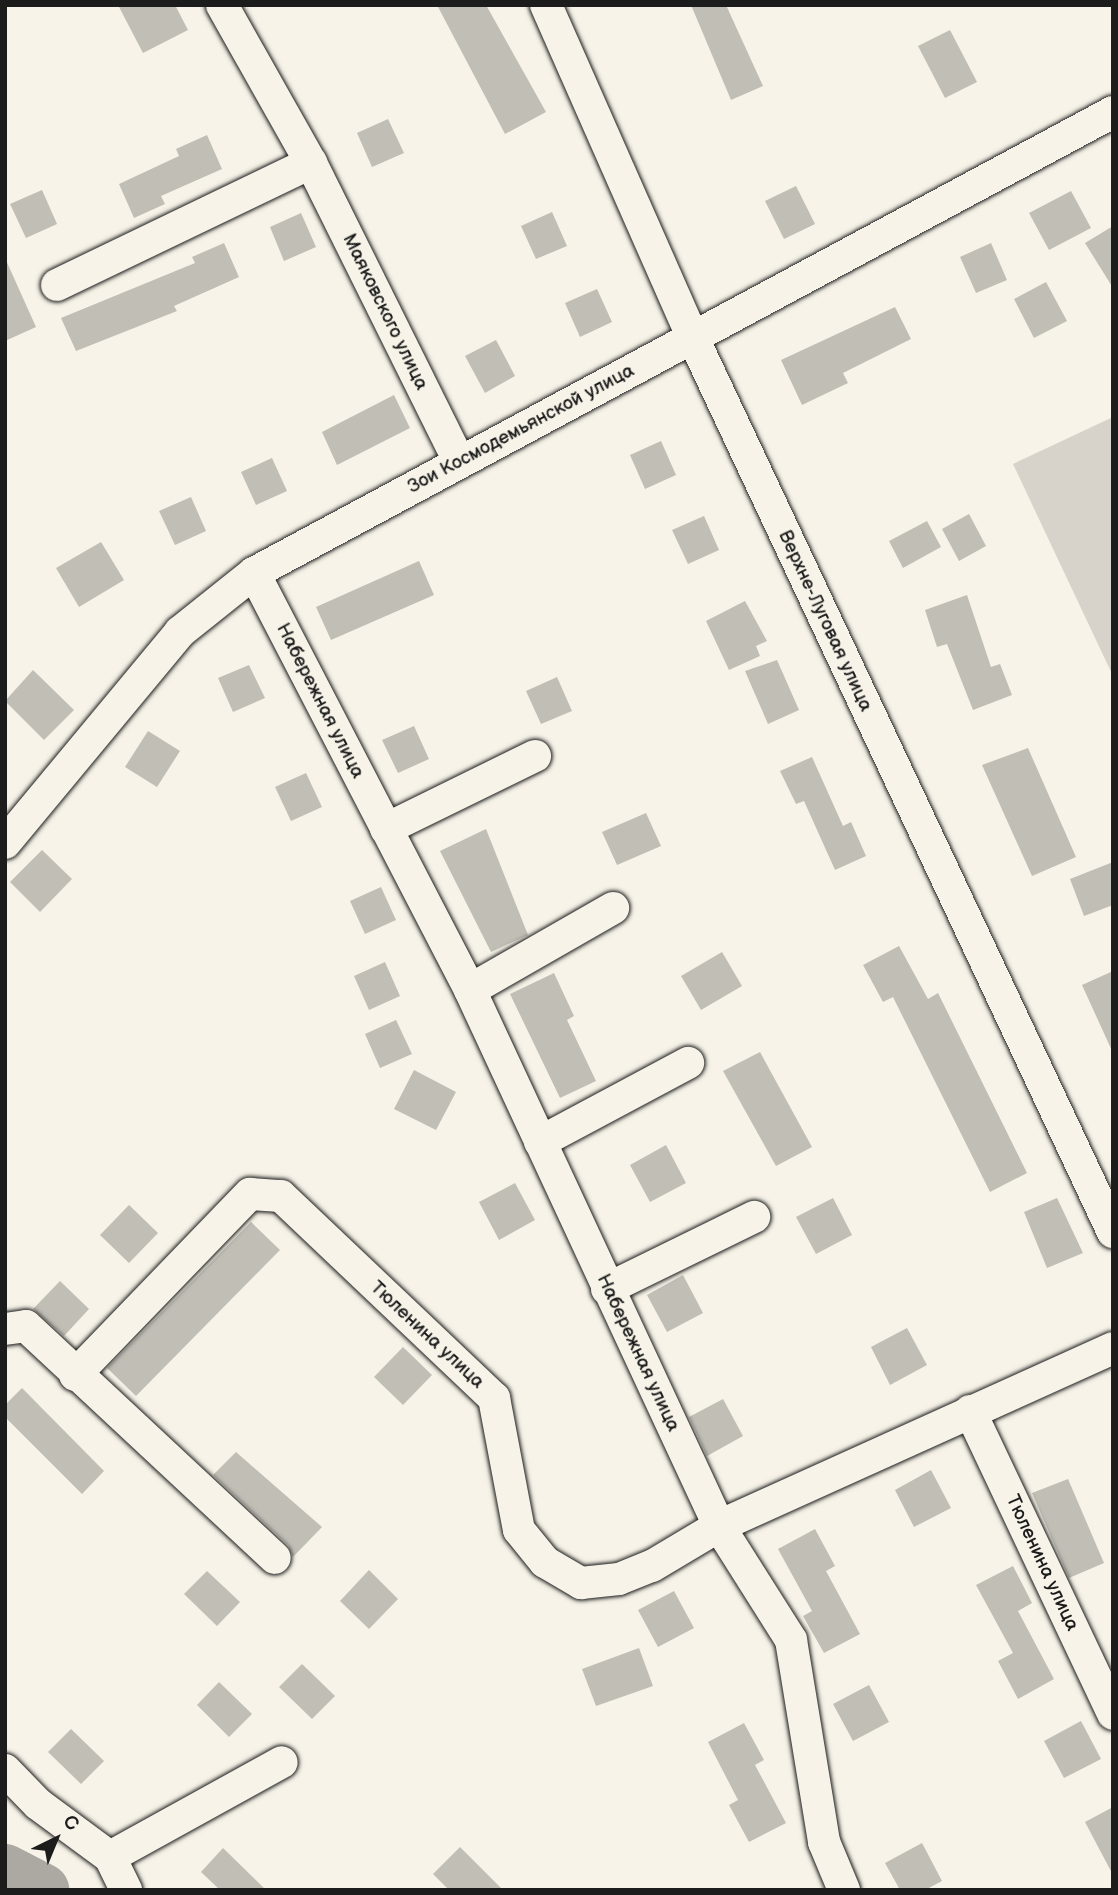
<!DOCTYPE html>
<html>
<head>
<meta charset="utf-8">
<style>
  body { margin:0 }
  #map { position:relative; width:1118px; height:1895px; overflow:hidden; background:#f7f3e8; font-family:"Balsamiq Sans",sans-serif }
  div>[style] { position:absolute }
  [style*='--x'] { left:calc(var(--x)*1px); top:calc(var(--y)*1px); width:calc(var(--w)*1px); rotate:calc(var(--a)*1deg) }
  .green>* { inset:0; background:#d7d3cb }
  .river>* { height:54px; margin:-27px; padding:0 27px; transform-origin:27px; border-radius:27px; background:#aca9a2 }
  .building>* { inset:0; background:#c0beb5 }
  .roads { filter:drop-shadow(0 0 2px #1c1c1c) drop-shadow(0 0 2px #1c1c1c) }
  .minor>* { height:32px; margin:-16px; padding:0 16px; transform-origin:16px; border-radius:16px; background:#f7f3e8 }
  span { translate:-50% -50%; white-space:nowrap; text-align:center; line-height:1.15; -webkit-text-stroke:5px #f7f3e8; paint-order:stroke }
  .street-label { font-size:19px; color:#1c1c1c }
  .frame { position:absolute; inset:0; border:7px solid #1c1c1c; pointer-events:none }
  .north { position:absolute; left:21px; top:1804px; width:70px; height:70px; -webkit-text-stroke:5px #f7f3e8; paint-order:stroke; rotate:43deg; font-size:19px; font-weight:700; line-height:28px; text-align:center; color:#1c1c1c }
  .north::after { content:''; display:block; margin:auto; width:24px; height:32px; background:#1c1c1c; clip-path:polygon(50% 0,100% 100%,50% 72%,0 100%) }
</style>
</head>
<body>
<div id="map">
  <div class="green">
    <div style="clip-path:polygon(1113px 417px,1113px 676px,1013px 464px)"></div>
  </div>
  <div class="river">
    <div style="--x:5;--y:1871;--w:42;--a:27.2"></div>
  </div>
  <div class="building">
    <div style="clip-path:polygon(118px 5px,175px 5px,188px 30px,143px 53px)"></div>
    <div style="clip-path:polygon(437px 5px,486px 5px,546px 112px,505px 134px)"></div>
    <div style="clip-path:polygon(691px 5px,726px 5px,763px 86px,731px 100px)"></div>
    <div style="clip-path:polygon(950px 30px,977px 82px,945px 98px,918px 46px)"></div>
    <div style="clip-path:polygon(388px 119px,404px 153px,372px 167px,357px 133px)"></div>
    <div style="clip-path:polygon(207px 135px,222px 169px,161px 196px,165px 204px,134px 218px,119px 184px,179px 156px,176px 149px)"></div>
    <div style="clip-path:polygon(796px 186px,815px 224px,784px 239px,765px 201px)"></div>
    <div style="clip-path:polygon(42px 190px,57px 224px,26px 238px,10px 204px)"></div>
    <div style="clip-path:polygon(1071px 191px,1091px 228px,1049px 250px,1029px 213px)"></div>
    <div style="clip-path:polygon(552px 212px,567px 246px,536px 259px,521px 226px)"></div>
    <div style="clip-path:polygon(301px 213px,316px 247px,284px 261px,270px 227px)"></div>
    <div style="clip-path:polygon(1113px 226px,1113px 288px,1085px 243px)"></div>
    <div style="clip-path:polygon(224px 243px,239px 277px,174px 306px,177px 311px,76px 351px,61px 318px,195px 263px,192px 257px)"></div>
    <div style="clip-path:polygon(991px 243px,1007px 280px,976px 293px,960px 257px)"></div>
    <div style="clip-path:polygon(5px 258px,36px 327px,5px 341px)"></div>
    <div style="clip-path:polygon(1046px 282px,1067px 321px,1034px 338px,1014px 299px)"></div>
    <div style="clip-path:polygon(597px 289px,612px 322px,580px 337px,565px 303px)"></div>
    <div style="clip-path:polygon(895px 307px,911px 339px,843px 373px,848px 383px,802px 405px,781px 360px)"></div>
    <div style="clip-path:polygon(496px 340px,515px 376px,485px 393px,465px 356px)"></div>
    <div style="clip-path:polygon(394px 395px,410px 428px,337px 465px,322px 432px)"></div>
    <div style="clip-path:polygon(661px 441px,676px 475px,645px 489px,630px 455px)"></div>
    <div style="clip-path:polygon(272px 458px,287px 491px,256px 505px,241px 472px)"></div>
    <div style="clip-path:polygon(191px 497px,206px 531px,175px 545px,159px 511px)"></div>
    <div style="clip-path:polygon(969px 514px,986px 546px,959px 561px,942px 529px)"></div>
    <div style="clip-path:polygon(704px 516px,719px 550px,688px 564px,672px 530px)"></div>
    <div style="clip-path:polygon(927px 521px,941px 547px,903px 568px,889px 541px)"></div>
    <div style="clip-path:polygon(101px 542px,124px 580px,79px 607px,56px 568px)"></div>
    <div style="clip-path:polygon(419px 561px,434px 595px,331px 640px,316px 607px)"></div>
    <div style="clip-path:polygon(967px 595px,991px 667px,1000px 664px,1012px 695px,973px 710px,947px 644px,937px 647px,925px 610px)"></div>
    <div style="clip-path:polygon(745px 601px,767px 641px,756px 646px,760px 656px,729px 670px,706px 621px)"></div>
    <div style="clip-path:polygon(777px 660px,799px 710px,768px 724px,745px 671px)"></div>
    <div style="clip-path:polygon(249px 665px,265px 698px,233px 712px,218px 678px)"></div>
    <div style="clip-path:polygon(33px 670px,74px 710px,44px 740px,5px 701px)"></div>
    <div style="clip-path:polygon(557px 677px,572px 711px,541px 724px,526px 691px)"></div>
    <div style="clip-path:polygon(414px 726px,429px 759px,398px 773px,382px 740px)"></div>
    <div style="clip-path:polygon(148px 731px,180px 751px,157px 787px,125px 767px)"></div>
    <div style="clip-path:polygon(1028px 748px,1076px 857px,1032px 876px,982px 765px)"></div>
    <div style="clip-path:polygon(812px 757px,843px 826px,851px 822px,866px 856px,835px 870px,804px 801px,796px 804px,780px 771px)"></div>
    <div style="clip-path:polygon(306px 773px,322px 807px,291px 821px,275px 787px)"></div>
    <div style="clip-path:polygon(646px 813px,661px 846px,617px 865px,602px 832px)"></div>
    <div style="clip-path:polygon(486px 829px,528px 935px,491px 952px,440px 851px)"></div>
    <div style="clip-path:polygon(42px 850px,72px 879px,40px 912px,10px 882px)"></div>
    <div style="clip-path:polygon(1113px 862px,1113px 905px,1084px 916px,1070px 879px)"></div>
    <div style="clip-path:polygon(381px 887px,396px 920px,365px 934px,350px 901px)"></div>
    <div style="clip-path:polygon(899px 946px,928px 999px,938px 993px,1027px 1173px,990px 1192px,893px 997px,883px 1002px,863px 965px)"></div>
    <div style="clip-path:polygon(722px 952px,742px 986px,701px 1010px,681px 976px)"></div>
    <div style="clip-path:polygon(385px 962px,400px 996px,369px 1010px,354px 976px)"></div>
    <div style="clip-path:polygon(1113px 971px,1113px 1053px,1082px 985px)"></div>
    <div style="clip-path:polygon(554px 973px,574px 1016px,567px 1020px,596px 1081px,560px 1098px,510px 994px)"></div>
    <div style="clip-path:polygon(396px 1020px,412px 1054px,380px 1068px,365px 1034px)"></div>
    <div style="clip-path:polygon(760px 1052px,812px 1147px,776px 1166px,723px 1071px)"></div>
    <div style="clip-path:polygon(414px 1070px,456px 1092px,436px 1130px,394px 1109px)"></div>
    <div style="clip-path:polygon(666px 1145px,686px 1183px,650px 1202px,630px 1165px)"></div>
    <div style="clip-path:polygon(515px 1183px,535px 1220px,499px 1240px,479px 1202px)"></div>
    <div style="clip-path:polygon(833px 1198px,852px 1235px,816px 1254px,796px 1217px)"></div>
    <div style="clip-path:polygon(1057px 1198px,1083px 1253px,1047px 1268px,1024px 1212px)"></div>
    <div style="clip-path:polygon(129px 1205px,158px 1233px,129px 1263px,100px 1235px)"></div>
    <div style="clip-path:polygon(251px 1222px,280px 1250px,136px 1396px,107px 1368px)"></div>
    <div style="clip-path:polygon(683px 1275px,703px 1313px,667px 1332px,647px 1295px)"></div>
    <div style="clip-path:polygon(60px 1281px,89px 1309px,64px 1336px,33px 1309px)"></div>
    <div style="clip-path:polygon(907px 1328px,927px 1365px,890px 1385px,871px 1347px)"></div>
    <div style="clip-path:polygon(403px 1347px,432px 1375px,403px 1405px,374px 1377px)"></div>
    <div style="clip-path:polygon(22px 1388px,104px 1471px,82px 1494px,5px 1417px,5px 1405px)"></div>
    <div style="clip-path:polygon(723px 1399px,743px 1436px,707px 1456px,689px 1417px)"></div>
    <div style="clip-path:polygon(236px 1452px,322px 1527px,293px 1557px,288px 1545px,213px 1475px)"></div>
    <div style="clip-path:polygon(931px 1470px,951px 1508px,914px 1527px,895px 1490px)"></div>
    <div style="clip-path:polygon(1068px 1479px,1104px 1563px,1069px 1578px,1032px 1493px)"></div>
    <div style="clip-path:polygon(815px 1529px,835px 1566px,826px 1571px,860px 1634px,824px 1653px,803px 1616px,812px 1611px,778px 1549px)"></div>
    <div style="clip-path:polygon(1013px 1566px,1032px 1603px,1018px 1611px,1054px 1679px,1018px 1699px,998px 1661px,1013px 1653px,976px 1585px)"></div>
    <div style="clip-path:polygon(369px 1570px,398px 1599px,369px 1629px,340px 1601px)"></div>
    <div style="clip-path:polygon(207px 1571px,240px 1602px,217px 1626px,184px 1594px)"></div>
    <div style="clip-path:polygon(674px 1591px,694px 1628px,658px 1647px,638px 1610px)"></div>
    <div style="clip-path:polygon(639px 1648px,653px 1686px,596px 1706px,582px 1669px)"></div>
    <div style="clip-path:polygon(302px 1664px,335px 1696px,312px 1719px,279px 1687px)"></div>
    <div style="clip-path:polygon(219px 1682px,252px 1714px,229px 1737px,197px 1705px)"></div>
    <div style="clip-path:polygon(869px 1685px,889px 1722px,853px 1741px,833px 1704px)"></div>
    <div style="clip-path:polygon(1081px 1721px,1101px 1759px,1064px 1778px,1044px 1741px)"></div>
    <div style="clip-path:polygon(744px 1723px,764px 1760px,755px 1765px,786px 1823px,749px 1842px,729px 1805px,738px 1800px,708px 1742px)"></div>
    <div style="clip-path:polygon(71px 1729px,104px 1761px,81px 1784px,48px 1752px)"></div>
    <div style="clip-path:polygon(1113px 1807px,1113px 1875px,1085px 1822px)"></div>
    <div style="clip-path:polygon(922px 1843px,942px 1881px,925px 1890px,900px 1890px,885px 1863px)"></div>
    <div style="clip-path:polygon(460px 1847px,503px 1890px,449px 1890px,433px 1874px)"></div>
    <div style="clip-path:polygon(223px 1848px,266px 1890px,220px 1890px,201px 1872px)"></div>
  </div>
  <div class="roads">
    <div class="minor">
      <div style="--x:222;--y:5;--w:181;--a:60.6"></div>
      <div style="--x:311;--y:163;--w:333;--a:63.6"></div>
      <div style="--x:546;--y:5;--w:364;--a:66.2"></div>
      <div style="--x:693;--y:338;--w:988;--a:64.84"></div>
      <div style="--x:57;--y:285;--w:282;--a:-25.7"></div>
      <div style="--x:254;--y:573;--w:470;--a:62.6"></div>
      <div style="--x:470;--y:990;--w:591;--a:65.08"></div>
      <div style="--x:719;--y:1526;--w:135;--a:57.7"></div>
      <div style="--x:791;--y:1640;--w:205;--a:80.7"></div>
      <div style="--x:824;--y:1842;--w:52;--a:67.4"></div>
      <div style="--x:386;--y:829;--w:166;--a:-26.1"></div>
      <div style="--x:5;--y:843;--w:274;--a:-50.3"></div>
      <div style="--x:180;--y:632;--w:95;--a:-38.6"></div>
      <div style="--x:254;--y:573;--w:975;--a:-28.22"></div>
      <div style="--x:470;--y:990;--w:165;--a:-29.8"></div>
      <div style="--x:540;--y:1142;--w:168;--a:-28.1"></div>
      <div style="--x:607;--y:1289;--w:164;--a:-26.1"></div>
      <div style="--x:5;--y:1329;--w:21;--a:-8"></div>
      <div style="--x:26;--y:1326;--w:340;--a:43"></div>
      <div style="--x:75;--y:1375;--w:252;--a:-46"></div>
      <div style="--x:250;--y:1194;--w:31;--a:4"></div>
      <div style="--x:281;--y:1196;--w:294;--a:43.5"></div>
      <div style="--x:494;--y:1398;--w:134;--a:79.3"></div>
      <div style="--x:519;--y:1530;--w:41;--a:50.9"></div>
      <div style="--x:545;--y:1562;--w:42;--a:30.3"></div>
      <div style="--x:581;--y:1583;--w:38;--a:-6"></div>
      <div style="--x:619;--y:1579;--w:35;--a:-22"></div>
      <div style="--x:652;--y:1566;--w:78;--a:-30.8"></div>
      <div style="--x:719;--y:1526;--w:432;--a:-24.3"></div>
      <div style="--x:970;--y:1411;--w:335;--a:64.7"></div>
      <div style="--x:5;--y:1770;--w:47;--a:45.9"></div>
      <div style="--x:38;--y:1804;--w:89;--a:36.4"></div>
      <div style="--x:110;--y:1857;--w:37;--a:64"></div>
      <div style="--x:110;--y:1857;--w:196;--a:-28.9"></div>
    </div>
  </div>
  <div class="street-label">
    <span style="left:385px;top:312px;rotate:64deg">Маяковского улица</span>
    <span style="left:521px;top:429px;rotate:-28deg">Зои Космодемьянской улица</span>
    <span style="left:825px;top:621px;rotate:65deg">Верхне-Луговая улица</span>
    <span style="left:320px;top:701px;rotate:63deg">Набережная улица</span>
    <span style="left:427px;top:1335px;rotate:43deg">Тюленина улица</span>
    <span style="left:638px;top:1353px;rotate:65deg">Набережная улица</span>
    <span style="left:1042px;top:1563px;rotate:65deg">Тюленина улица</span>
  </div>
  <div class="frame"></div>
  <div class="north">С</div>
</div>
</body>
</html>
